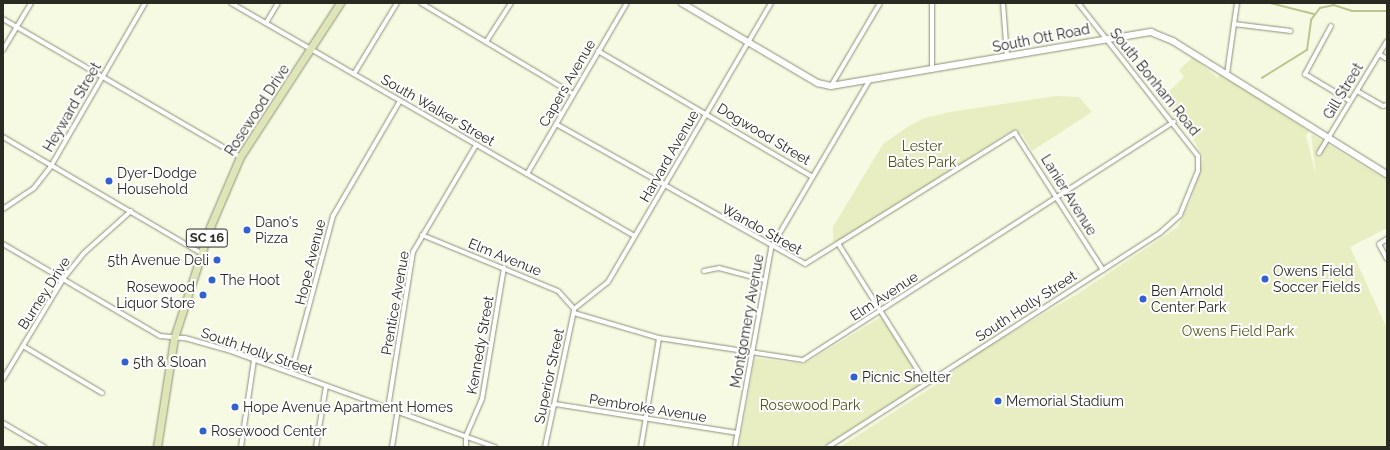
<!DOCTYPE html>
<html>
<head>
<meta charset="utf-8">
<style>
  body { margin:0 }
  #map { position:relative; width:1390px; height:450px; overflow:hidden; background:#f6fae2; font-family:Raleway,sans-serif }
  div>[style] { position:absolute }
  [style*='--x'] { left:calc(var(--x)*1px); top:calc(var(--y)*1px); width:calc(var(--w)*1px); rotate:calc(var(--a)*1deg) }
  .green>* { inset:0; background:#e8eec1 }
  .stream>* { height:1.5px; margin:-0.75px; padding:0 0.75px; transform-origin:0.75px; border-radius:0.75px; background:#bec48f }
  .roads { filter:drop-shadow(0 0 1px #8c9079) drop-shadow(0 0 1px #8c9079) }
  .minor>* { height:4px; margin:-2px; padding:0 2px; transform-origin:2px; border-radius:2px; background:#fff }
  .tertiary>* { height:5.5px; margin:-2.75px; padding:0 2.75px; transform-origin:2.75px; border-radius:2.75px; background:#fff }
  .primary>* { height:7px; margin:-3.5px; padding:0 3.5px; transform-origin:3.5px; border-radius:3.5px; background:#dfe5b6 }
  .dots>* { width:11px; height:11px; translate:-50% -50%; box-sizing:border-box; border:2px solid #fff; border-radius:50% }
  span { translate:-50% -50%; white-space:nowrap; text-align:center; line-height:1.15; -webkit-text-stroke:4px #fff; paint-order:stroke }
  .shield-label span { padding:1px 3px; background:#fff; border:1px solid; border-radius:3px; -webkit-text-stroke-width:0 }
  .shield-label { font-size:13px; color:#292a21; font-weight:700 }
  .street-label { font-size:14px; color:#292a21 }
  .park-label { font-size:14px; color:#51561b }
  .poi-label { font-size:14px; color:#292a21 }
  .left { translate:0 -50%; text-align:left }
  .right { translate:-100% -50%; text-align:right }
  .frame { position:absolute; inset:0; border:4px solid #292a21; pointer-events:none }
</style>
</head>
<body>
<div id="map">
  <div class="green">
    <div style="clip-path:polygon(1193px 57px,1218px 78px,1219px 74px,1309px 131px,1306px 136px,1316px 175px,1311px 134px,1387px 180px,1387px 228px,1350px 247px,1387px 329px,1387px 447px,840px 447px,934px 386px,977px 353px,1082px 291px,1178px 227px,1192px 197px,1203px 158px,1194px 140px,1160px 100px,1184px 77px,1179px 70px)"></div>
    <div style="clip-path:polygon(1056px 96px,1079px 97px,1092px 112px,1032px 151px,1022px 134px,1010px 132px,836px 243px,833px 241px,833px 227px,883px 144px,909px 126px,925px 118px,950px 112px)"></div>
    <div style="clip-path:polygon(881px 317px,920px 377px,920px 385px,822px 447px,739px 447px,755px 358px,804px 364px)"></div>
  </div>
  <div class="stream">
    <div style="--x:1270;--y:3;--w:45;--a:14"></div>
    <div style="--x:1262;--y:78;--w:53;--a:-31.9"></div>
    <div style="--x:1307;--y:50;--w:30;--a:-82"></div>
    <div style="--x:1311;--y:20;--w:15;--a:-53"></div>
    <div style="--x:1320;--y:8;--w:14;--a:-12"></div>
    <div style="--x:1334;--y:5;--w:19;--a:18"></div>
    <div style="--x:1352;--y:11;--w:35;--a:0"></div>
  </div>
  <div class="roads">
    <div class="minor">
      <div style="--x:231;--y:3;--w:466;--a:30"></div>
      <div style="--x:421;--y:3;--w:177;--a:30.9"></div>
      <div style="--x:1003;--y:3;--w:53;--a:85.7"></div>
      <div style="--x:3;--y:19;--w:274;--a:30.2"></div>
      <div style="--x:266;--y:23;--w:23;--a:-59"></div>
      <div style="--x:1234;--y:24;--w:57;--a:7"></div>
      <div style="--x:1331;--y:26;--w:55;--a:118.4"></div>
      <div style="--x:1305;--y:74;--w:52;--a:31"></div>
      <div style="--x:486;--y:42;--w:46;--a:-57.3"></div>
      <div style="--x:3;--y:50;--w:55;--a:-59.2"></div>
      <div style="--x:598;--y:51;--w:249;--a:30.4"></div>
      <div style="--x:1379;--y:54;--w:9;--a:32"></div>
      <div style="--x:932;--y:70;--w:67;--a:-90"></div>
      <div style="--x:354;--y:74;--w:83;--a:-58.8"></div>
      <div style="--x:1227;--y:74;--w:72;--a:-82"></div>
      <div style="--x:831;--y:86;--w:96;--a:-59.4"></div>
      <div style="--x:1357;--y:91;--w:30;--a:30"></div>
      <div style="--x:1383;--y:106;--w:4;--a:-14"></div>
      <div style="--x:556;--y:124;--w:286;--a:29.3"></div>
      <div style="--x:805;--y:264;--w:248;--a:-32"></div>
      <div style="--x:1015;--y:133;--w:163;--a:57.3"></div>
      <div style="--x:3;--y:137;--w:229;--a:30.4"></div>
      <div style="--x:1319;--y:153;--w:131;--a:-58.7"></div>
      <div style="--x:527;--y:174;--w:198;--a:-59.7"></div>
      <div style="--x:3;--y:209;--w:37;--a:-34"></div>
      <div style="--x:34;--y:188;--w:28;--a:-52"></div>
      <div style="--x:51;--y:166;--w:188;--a:-60"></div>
      <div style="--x:422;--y:235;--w:147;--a:22.4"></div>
      <div style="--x:558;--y:291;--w:24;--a:48"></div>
      <div style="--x:1387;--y:239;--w:9;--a:148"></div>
      <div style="--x:1379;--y:244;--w:17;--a:62"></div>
      <div style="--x:3;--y:244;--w:182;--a:30.4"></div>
      <div style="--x:160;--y:336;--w:25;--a:5"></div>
      <div style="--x:185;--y:338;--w:48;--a:15.8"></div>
      <div style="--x:231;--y:351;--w:281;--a:20"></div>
      <div style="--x:839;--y:245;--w:163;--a:57.8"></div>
      <div style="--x:704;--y:271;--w:15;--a:-11"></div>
      <div style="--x:719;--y:268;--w:47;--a:14.9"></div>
      <div style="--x:574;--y:309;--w:43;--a:-38.5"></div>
      <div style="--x:608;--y:282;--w:323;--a:-59.7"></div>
      <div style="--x:574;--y:313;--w:89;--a:16.4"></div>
      <div style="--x:659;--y:338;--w:146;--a:8.7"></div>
      <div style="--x:803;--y:360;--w:441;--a:-32.7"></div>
      <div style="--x:23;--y:346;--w:92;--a:30.7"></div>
      <div style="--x:291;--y:373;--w:163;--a:-75"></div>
      <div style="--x:333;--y:216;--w:133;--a:-59.8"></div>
      <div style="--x:3;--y:379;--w:117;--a:-59"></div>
      <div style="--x:63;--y:279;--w:33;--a:-51"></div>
      <div style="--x:84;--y:253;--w:63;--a:-41.8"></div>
      <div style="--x:555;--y:404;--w:185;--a:9"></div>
      <div style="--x:388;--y:408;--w:158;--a:-80.9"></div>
      <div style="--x:413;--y:252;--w:124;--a:-59.5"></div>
      <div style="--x:3;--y:423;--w:48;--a:30.3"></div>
      <div style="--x:241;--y:447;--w:88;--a:-81.5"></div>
      <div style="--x:316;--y:447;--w:62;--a:-80.7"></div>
      <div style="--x:392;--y:447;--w:36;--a:-81"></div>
      <div style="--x:466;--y:447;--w:11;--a:-90"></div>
      <div style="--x:466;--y:436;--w:40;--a:-66.6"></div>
      <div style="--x:482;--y:399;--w:133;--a:-80.5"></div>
      <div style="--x:545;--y:447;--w:139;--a:-78"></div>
      <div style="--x:641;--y:447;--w:110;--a:-80.6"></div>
      <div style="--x:735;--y:447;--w:202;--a:-79.7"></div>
      <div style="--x:771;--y:248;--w:194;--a:-59.6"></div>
      <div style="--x:828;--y:447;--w:395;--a:-32.8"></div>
      <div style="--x:1160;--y:233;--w:27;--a:-42"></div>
      <div style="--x:1180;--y:215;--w:48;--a:-67.8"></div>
      <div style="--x:1198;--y:171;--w:15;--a:-90"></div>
      <div style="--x:1198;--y:156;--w:194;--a:-128.1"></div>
    </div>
    <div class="tertiary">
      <div style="--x:682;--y:3;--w:158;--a:30.5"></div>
      <div style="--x:818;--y:83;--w:13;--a:13"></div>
      <div style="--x:831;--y:86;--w:325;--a:-9.6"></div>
      <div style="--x:1151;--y:32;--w:24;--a:22"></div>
      <div style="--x:1173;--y:41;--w:252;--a:31.9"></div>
    </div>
    <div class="primary">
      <div style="--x:157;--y:447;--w:110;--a:-81.1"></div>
      <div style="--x:174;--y:338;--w:117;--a:-72"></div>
      <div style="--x:210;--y:227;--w:76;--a:-66.8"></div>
      <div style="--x:240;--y:157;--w:184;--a:-57"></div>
    </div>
  </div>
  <div class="dots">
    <div style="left:109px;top:181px;background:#3160cf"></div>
    <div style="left:247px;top:230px;background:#3160cf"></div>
    <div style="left:217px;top:260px;background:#3160cf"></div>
    <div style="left:1265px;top:279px;background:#3160cf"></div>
    <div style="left:212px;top:280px;background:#3160cf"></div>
    <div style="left:203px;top:295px;background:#3160cf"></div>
    <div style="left:1143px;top:299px;background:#3160cf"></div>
    <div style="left:125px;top:362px;background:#3160cf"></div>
    <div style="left:854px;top:377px;background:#3160cf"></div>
    <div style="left:998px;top:401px;background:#3160cf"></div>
    <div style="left:235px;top:407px;background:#3160cf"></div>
    <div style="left:203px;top:431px;background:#3160cf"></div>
  </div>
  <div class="shield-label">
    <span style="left:207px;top:238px">SC 16</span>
  </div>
  <div class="street-label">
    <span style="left:1041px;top:38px;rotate:-11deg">South Ott Road</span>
    <span style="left:1155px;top:82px;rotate:51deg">South Bonham Road</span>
    <span style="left:567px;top:83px;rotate:-60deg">Capers Avenue</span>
    <span style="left:1343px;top:91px;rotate:-59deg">Gill Street</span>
    <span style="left:72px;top:107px;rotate:-60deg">Heyward Street</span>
    <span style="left:257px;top:110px;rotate:-57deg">Rosewood Drive</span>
    <span style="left:438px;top:110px;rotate:30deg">South Walker Street</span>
    <span style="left:764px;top:134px;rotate:31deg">Dogwood Street</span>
    <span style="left:669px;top:156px;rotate:-60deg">Harvard Avenue</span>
    <span style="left:1069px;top:195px;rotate:58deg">Lanier Avenue</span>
    <span style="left:762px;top:229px;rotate:29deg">Wando Street</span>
    <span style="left:505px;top:257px;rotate:22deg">Elm Avenue</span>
    <span style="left:310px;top:262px;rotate:-76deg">Hope Avenue</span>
    <span style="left:44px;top:293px;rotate:-57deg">Burney Drive</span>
    <span style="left:884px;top:296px;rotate:-33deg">Elm Avenue</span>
    <span style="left:395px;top:303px;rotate:-80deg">Prentice Avenue</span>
    <span style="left:1026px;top:306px;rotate:-33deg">South Holly Street</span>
    <span style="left:747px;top:321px;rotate:-80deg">Montgomery Avenue</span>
    <span style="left:480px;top:345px;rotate:-80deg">Kennedy Street</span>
    <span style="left:257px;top:351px;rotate:19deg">South Holly Street</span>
    <span style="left:549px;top:376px;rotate:-78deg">Superior Street</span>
    <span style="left:648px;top:408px;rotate:9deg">Pembroke Avenue</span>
  </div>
  <div class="park-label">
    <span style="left:922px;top:154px">Lester<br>Bates Park</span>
    <span style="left:1238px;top:331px">Owens Field Park</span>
    <span style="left:810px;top:405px">Rosewood Park</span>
  </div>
  <div class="poi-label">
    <span class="left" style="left:117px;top:181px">Dyer-Dodge<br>Household</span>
    <span class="left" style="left:255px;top:230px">Dano's<br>Pizza</span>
    <span class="right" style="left:209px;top:260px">5th Avenue Deli</span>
    <span class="left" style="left:1273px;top:279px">Owens Field<br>Soccer Fields</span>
    <span class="left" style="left:220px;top:280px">The Hoot</span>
    <span class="right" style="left:195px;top:295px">Rosewood<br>Liquor Store</span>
    <span class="left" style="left:1151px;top:299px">Ben Arnold<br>Center Park</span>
    <span class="left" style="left:133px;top:362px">5th &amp; Sloan</span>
    <span class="left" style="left:862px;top:377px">Picnic Shelter</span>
    <span class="left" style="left:1006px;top:401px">Memorial Stadium</span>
    <span class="left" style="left:243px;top:407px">Hope Avenue Apartment Homes</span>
    <span class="left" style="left:211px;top:431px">Rosewood Center</span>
  </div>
  <div class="frame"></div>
</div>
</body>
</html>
